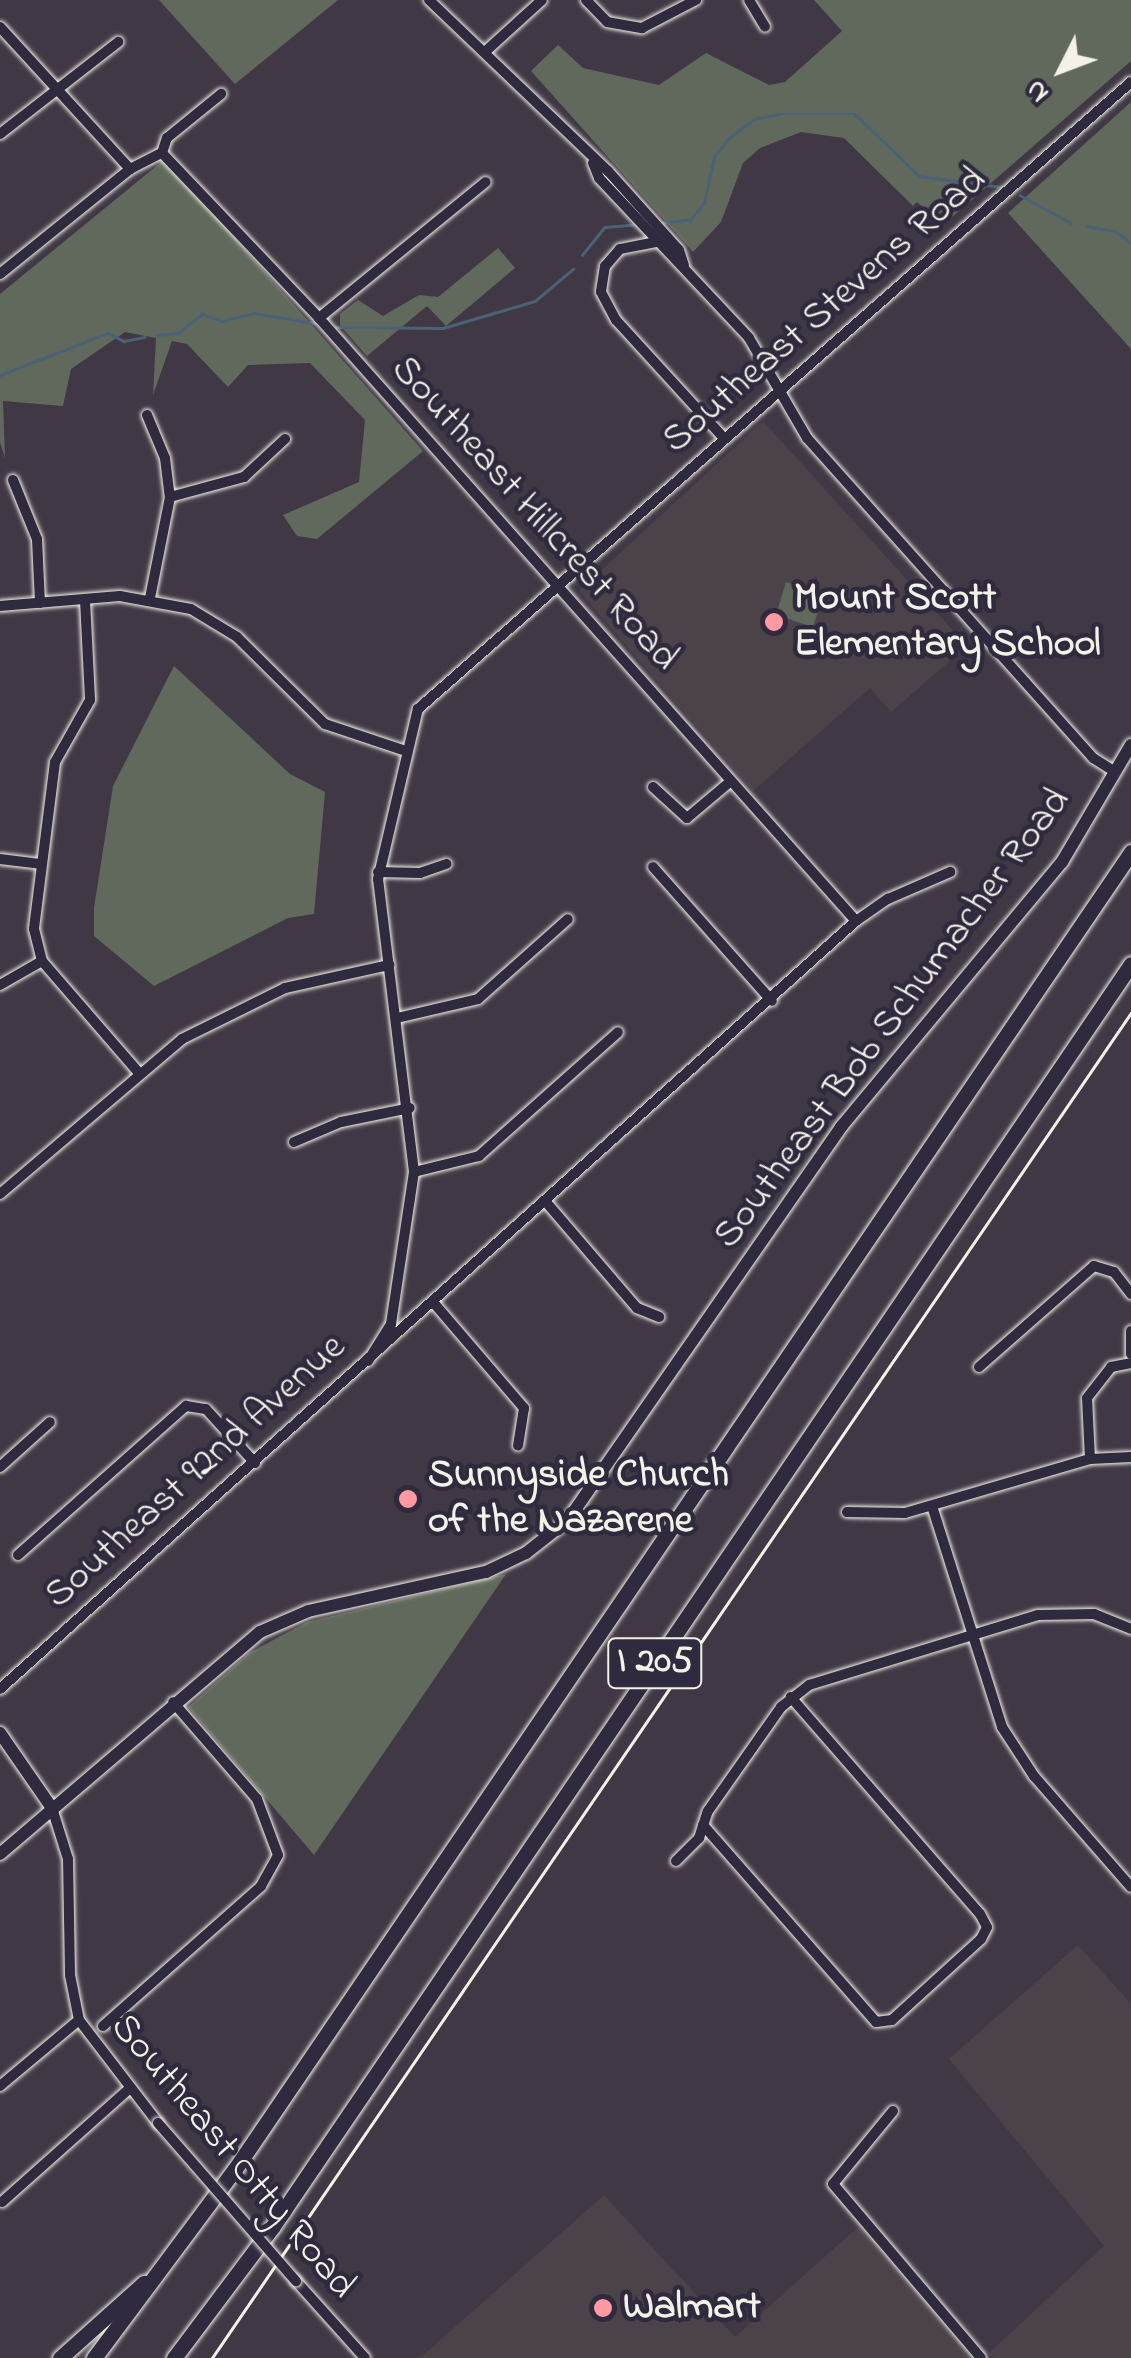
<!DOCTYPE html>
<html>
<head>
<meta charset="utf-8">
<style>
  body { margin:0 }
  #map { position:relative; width:1131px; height:2358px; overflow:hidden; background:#403845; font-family:"Indie Flower",sans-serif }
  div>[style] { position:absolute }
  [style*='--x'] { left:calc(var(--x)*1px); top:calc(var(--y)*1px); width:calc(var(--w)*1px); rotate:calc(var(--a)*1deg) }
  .built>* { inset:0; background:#4c424a }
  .green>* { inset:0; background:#61695c }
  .stream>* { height:2.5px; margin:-1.25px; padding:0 1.25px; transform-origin:1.25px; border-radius:1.25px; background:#4b6276 }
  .roads { filter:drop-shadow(0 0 2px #f4f1e8) drop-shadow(0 0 2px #f4f1e8) }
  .minor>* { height:10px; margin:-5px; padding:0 5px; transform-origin:5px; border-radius:5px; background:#2f2a3d }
  .major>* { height:12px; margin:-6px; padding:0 6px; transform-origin:6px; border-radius:6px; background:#2f2a3d }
  .highway>* { height:15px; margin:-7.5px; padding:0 7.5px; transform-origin:7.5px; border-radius:7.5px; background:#2f2a3d }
  .tram>* { height:2.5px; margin:-1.25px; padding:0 1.25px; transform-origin:1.25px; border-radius:1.25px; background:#f4f1e8 }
  .bridges { filter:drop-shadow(0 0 2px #f4f1e8) drop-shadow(0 0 2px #f4f1e8) }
  .minor-bridge>* { height:10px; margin:-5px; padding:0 5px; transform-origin:5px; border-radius:5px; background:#2f2a3d }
  .dots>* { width:28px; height:28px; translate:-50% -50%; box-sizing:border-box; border:5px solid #2f2a3d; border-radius:50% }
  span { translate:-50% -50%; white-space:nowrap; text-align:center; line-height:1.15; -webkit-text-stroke:9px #2f2a3d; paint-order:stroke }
  .shield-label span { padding:2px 8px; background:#2f2a3d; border:2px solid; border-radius:8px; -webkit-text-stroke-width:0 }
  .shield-label { font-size:38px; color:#f4f1e8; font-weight:700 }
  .street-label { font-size:40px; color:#f4f1e8 }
  .poi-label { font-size:40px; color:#f4f1e8; font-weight:700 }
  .left { translate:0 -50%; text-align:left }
  .north { position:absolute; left:1011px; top:20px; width:100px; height:100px; -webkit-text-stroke:8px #2f2a3d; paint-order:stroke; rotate:228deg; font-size:28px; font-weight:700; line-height:40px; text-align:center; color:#f4f1e8 }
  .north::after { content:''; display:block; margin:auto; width:35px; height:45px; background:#f4f1e8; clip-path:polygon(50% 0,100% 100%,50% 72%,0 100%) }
</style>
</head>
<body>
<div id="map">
  <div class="built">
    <div style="clip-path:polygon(763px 421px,967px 646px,891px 712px,870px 688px,753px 791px,579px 591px)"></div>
    <div style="clip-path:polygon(1078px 1945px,1131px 2004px,1131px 2358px,993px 2358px,989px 2353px,1104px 2246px,949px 2059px)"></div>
    <div style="clip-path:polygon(604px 2195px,735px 2337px,858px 2227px,971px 2358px,420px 2358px)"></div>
  </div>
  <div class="green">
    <div style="clip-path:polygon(159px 0,338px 0,235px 84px)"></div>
    <div style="clip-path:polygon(814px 0,1131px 0,1131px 61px,943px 225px,917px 202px,913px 206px,844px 138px,801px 132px,760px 148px,743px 163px,721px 222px,693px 252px,531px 71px,558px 45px,583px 68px,659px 85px,706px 53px,769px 85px,785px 82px,842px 31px)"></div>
    <div style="clip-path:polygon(1131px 102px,1131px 349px,1008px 213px)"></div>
    <div style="clip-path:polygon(165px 159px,423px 451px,317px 539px,297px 536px,283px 515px,359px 482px,365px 420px,310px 363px,248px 365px,228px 387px,187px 344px,172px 341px,153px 395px,156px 338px,125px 332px,71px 369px,63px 406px,3px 401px,5px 458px,0 442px,0 294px)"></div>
    <div style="clip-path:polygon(498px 248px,515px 268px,446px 326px,427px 306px,367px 356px,340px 325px,340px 314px,358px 300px,383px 316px,419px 295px,438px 297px)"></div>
    <div style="clip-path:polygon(786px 582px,824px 593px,813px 627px,776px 615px)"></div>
    <div style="clip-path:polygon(174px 666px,290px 774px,325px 792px,314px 914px,288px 918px,154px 986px,94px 936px,94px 908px,113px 786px)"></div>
    <div style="clip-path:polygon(506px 1574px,314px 1855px,188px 1707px,249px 1653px,307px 1622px)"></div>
  </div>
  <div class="stream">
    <div style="--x:1020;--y:195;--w:58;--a:28.8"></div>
    <div style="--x:660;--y:223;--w:31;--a:-7"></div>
    <div style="--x:691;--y:219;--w:21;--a:-51"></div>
    <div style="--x:704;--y:203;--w:47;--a:-77.7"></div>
    <div style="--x:714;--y:157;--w:24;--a:-52"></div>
    <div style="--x:729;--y:138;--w:31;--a:-37"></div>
    <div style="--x:754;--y:119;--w:25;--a:-11"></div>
    <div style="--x:779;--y:114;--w:76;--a:0"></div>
    <div style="--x:855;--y:114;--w:89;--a:44.1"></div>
    <div style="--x:919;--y:176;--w:85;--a:7.5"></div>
    <div style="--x:1087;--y:226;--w:29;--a:10"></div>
    <div style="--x:1116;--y:231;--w:19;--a:39"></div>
    <div style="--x:582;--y:255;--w:36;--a:-51"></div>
    <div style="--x:605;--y:227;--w:32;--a:-5"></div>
    <div style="--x:336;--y:327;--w:107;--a:0.5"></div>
    <div style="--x:443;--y:328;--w:96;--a:-16.4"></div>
    <div style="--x:535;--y:301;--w:50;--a:-40.1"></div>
    <div style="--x:156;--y:335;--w:22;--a:-5"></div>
    <div style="--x:178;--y:333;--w:31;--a:-38"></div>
    <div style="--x:202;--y:314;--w:21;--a:19"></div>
    <div style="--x:222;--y:321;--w:33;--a:-14"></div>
    <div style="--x:254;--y:313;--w:61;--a:9.5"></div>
    <div style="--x:0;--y:375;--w:116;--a:-21.3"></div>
    <div style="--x:108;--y:333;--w:18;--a:27"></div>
    <div style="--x:124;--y:341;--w:21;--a:-11"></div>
  </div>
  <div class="roads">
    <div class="minor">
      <div style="--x:429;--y:0;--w:248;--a:43.7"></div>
      <div style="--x:608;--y:171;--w:106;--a:48.1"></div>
      <div style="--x:679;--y:250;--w:16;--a:72"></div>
      <div style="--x:586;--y:0;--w:30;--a:46"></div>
      <div style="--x:607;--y:22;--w:36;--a:10"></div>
      <div style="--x:642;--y:28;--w:61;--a:-27.4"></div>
      <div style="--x:749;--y:0;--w:31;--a:59"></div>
      <div style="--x:0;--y:27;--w:193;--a:47.5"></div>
      <div style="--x:487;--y:50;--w:74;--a:-42.3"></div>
      <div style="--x:0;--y:134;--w:150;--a:-37.9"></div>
      <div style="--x:162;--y:153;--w:228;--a:46.4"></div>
      <div style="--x:319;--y:318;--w:807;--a:48.31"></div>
      <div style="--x:593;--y:163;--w:16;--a:68"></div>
      <div style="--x:599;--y:178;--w:219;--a:46.8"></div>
      <div style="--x:749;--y:338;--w:116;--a:59.9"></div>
      <div style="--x:807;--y:438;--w:429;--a:48.2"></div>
      <div style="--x:1093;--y:758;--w:26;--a:32"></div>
      <div style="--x:656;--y:242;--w:37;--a:169"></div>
      <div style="--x:620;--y:249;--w:23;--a:131"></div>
      <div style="--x:605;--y:266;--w:26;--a:99"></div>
      <div style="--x:601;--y:292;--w:32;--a:62"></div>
      <div style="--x:616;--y:320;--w:159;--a:47.6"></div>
      <div style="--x:0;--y:274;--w:167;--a:-38.9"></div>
      <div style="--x:130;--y:169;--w:36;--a:-27"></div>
      <div style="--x:162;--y:153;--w:16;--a:-72"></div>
      <div style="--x:167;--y:138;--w:70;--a:-39.2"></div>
      <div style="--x:319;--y:318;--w:215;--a:-39.2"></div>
      <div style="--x:147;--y:415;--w:47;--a:67.3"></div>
      <div style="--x:165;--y:458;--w:39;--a:83"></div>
      <div style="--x:170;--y:497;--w:103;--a:101.2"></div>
      <div style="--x:13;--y:480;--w:64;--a:67.9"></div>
      <div style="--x:37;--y:539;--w:64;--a:87.3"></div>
      <div style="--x:170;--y:497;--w:77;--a:-15.1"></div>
      <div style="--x:244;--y:477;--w:56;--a:-42.8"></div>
      <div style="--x:85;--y:600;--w:100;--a:87.1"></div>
      <div style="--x:90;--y:700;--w:71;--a:119.4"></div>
      <div style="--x:55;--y:762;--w:168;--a:97.2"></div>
      <div style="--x:34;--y:929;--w:33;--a:76"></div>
      <div style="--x:42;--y:961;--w:147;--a:49.1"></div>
      <div style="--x:0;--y:606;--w:120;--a:-4.8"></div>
      <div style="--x:120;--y:596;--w:72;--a:10.4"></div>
      <div style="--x:191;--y:609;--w:54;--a:31.3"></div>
      <div style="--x:237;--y:637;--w:124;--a:44.7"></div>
      <div style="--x:325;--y:724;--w:82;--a:18.4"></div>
      <div style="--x:653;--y:787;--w:46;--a:42.4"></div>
      <div style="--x:687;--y:818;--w:57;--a:-40.1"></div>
      <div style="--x:0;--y:859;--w:38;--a:7"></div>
      <div style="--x:653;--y:867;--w:179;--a:48.4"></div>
      <div style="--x:378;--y:872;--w:42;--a:1.4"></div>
      <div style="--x:420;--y:873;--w:28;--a:-19"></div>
      <div style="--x:0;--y:985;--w:48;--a:-29.7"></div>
      <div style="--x:397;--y:1018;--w:83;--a:-13.2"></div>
      <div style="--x:478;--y:999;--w:120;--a:-41.6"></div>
      <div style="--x:294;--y:1142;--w:51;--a:-23.1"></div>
      <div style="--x:341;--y:1122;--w:70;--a:-11.5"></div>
      <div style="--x:414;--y:1172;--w:67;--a:-13.8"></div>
      <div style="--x:479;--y:1156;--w:186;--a:-41.7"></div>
      <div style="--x:0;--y:1194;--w:239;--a:-40.4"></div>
      <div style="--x:182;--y:1039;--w:115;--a:-26.3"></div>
      <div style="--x:285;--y:988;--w:107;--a:-12.5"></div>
      <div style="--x:546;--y:1202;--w:140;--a:49.4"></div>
      <div style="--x:637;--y:1308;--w:24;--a:22"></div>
      <div style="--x:433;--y:1302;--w:140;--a:49.4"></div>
      <div style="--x:524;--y:1408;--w:38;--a:99"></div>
      <div style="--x:1131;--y:1331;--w:23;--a:90"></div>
      <div style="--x:368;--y:1361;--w:44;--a:-58.1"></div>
      <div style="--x:391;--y:1324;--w:154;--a:-81.4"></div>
      <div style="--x:414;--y:1172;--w:295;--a:-97"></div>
      <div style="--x:378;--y:879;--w:175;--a:-76.8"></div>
      <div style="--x:418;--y:709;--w:949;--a:-41.33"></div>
      <div style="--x:979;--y:1367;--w:153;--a:-41.3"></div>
      <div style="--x:1094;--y:1266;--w:21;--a:17"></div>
      <div style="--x:1114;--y:1272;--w:28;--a:52"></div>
      <div style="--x:1090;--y:1459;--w:61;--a:-92.8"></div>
      <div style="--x:1087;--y:1398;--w:39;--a:-52"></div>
      <div style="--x:1111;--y:1367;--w:20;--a:-11"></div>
      <div style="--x:0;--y:1467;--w:67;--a:-42"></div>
      <div style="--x:932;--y:1506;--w:232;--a:72.4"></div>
      <div style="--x:1002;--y:1727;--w:59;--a:56.9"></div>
      <div style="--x:1034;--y:1776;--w:147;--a:48.9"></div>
      <div style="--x:847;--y:1512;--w:58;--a:1"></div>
      <div style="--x:905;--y:1513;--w:193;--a:-16.3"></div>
      <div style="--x:1090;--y:1459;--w:41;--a:-2.8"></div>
      <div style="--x:18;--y:1555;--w:225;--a:-41.6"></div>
      <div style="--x:186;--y:1406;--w:20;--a:9"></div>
      <div style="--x:206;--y:1409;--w:73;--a:47.8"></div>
      <div style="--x:0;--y:1689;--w:1150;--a:-41.9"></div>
      <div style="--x:856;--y:921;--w:39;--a:-35"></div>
      <div style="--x:888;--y:899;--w:68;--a:-23.5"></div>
      <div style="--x:52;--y:1808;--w:53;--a:72.6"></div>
      <div style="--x:68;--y:1859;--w:116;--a:89"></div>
      <div style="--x:70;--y:1975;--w:46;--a:78.7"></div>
      <div style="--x:79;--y:2020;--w:130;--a:52.5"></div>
      <div style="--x:703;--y:1825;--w:262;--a:48.7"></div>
      <div style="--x:876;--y:2022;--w:16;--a:-7"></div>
      <div style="--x:892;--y:2020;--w:120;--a:-42.3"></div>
      <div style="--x:981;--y:1939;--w:13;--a:-63"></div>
      <div style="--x:987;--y:1927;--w:15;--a:-118"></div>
      <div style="--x:980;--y:1914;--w:288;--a:-131.1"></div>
      <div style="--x:676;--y:1861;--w:33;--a:-45"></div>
      <div style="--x:699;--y:1838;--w:28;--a:-72"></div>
      <div style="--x:708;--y:1811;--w:127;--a:-54.9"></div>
      <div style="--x:781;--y:1707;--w:36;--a:-38"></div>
      <div style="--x:809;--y:1685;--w:239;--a:-17"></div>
      <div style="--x:1038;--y:1615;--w:56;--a:-1"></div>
      <div style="--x:1094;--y:1614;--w:40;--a:22"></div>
      <div style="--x:103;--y:2026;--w:211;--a:-41.5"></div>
      <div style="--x:261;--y:1886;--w:35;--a:-61"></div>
      <div style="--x:278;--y:1855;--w:60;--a:-110.6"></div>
      <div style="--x:257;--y:1799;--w:128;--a:-130.9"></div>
      <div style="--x:0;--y:2086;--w:103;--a:-39.9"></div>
      <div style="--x:893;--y:2111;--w:94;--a:129.4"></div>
      <div style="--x:833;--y:2184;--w:228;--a:49.6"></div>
      <div style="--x:2;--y:2202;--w:170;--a:-41.7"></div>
      <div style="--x:296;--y:2281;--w:103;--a:48.1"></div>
    </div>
    <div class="major">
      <div style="--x:0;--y:1733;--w:91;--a:55.3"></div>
      <div style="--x:0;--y:1854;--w:342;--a:-40.5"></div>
      <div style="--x:260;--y:1632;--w:52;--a:-23.6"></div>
      <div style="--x:308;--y:1611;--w:182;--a:-12.4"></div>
      <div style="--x:486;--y:1572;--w:44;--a:-25.4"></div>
      <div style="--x:526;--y:1553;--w:53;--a:-38.2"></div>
      <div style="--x:568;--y:1520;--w:479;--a:-55.2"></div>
      <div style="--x:841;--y:1127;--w:345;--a:-50.2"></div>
      <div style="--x:1062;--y:862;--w:136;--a:-59.5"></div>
    </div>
    <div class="highway">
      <div style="--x:60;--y:2358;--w:113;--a:-41.8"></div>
      <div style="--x:94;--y:2358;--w:236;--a:-53.3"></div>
      <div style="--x:235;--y:2169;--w:1593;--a:-55.77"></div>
      <div style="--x:174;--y:2358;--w:165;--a:-53.1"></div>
      <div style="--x:273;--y:2226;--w:1526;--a:-55.79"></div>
    </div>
  </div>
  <div class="tram">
    <div style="--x:212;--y:2358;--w:1629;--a:-55.66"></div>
  </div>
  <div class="bridges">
    <div class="minor-bridge">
      <div style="--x:158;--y:2123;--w:210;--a:48.9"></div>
    </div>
  </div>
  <div class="dots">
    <div style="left:774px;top:622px;background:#ff9aa2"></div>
    <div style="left:408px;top:1499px;background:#ff9aa2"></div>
    <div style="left:603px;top:2308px;background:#ff9aa2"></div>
  </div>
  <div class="shield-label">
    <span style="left:655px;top:1663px">I 205</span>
  </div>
  <div class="street-label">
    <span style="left:825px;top:311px;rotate:-41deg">Southeast Stevens Road</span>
    <span style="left:534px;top:514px;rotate:48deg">Southeast Hillcrest Road</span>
    <span style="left:893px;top:1019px;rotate:-53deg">Southeast Bob Schumacher Road</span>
    <span style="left:196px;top:1472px;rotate:-42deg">Southeast 92nd Avenue</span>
    <span style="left:232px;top:2157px;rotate:50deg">Southeast Otty Road</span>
  </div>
  <div class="poi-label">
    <span class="left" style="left:794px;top:622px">Mount Scott<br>Elementary School</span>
    <span class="left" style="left:428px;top:1499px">Sunnyside Church<br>of the Nazarene</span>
    <span class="left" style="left:623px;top:2308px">Walmart</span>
  </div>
  <div class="north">N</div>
</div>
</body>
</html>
